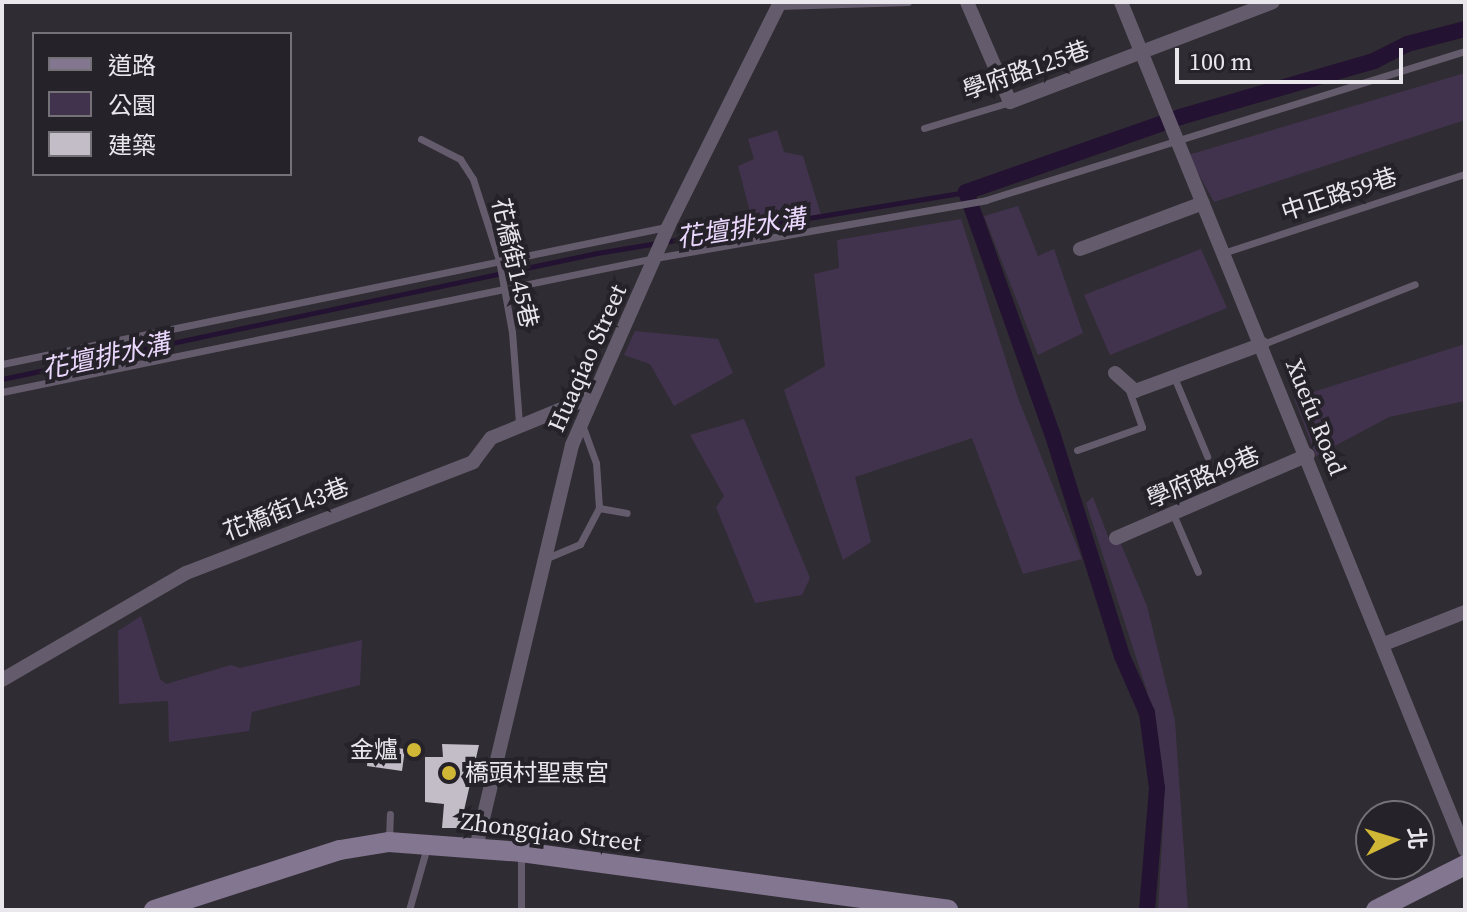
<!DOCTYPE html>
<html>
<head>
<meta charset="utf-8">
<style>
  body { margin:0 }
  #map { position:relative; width:1467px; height:912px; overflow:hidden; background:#302c33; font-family:"Source Serif 4","Noto Sans TC",serif }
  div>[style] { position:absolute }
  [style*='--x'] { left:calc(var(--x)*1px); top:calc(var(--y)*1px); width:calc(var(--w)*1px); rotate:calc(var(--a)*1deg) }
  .green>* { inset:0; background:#41334d }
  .stream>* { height:5px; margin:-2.5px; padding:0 2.5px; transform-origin:2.5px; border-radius:2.5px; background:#231231 }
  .canal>* { height:16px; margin:-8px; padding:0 8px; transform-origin:8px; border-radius:8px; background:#231231 }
  .building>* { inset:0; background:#c2bdc7 }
  .lane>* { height:7px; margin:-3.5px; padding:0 3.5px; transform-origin:3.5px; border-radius:3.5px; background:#645c6c }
  .street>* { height:14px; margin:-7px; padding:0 7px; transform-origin:7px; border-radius:7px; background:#645c6c }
  .secondary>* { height:20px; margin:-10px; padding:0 10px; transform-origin:10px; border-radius:10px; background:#837690 }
  .dots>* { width:22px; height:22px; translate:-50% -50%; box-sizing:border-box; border:4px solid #262229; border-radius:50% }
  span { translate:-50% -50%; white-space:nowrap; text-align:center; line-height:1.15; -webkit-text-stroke:8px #262229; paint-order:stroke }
  .street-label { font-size:24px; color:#e9e7ec }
  .poi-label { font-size:24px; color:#e9e7ec }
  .right { translate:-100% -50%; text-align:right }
  .left { translate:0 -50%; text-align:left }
  .water-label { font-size:26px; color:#ebd8fe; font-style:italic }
  .frame { position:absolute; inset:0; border:4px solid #e9e7ec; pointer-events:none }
  .legend { position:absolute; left:32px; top:32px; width:260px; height:144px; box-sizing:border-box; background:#262229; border:2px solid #747177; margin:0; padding:10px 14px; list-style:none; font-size:24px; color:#e9e7ec }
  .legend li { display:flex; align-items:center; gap:16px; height:40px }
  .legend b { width:40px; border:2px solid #747177 }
  .north { position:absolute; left:1355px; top:800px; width:80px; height:80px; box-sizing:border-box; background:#262229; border:2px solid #747177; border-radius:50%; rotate:86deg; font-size:22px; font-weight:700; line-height:32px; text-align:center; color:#e9e7ec }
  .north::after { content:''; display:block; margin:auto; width:28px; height:36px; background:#d0b736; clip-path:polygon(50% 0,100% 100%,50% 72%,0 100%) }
  .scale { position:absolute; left:1175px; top:48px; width:228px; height:36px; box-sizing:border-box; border:4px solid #e9e7ec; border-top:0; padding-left:10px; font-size:24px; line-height:28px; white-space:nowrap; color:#e9e7ec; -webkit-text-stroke:6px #262229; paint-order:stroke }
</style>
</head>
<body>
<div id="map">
  <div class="green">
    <div style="clip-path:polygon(1465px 73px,1465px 120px,1214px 202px,1188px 155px)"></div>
    <div style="clip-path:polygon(777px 130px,784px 152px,803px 156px,822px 218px,754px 227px,738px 166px,754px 159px,748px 139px)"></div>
    <div style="clip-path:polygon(1018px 206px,1038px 256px,1054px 249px,1083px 333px,1038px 355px,984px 216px)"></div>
    <div style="clip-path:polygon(961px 219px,1018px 398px,1082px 559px,1023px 574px,972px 438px,855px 477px,871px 542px,843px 560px,784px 390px,825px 366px,814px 274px,839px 268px,837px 240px)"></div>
    <div style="clip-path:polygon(1201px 249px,1227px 308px,1110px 355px,1084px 295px)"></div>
    <div style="clip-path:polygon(635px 331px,718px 339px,733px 373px,674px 406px,650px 364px,624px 355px)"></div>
    <div style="clip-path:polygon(1465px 344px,1465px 401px,1389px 417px,1316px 456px,1294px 398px)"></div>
    <div style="clip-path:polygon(744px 419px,810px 578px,802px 595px,755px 603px,716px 507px,724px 496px,690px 435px)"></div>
    <div style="clip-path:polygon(1093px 497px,1109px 539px,1118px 537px,1147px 606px,1175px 721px,1188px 910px,1158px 910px,1164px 808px,1158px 745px,1147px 691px,1086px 503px)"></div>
    <div style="clip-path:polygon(141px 616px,160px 679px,166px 684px,231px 665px,240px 668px,362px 640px,360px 685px,252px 712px,249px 731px,169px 742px,168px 701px,119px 704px,118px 631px)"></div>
  </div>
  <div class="stream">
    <div style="--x:2;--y:379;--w:608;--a:-11.96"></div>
    <div style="--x:597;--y:253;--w:374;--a:-9.4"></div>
  </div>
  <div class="canal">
    <div style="--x:1147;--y:910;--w:122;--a:-85.3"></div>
    <div style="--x:1157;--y:788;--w:76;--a:-97.6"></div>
    <div style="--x:1147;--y:713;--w:62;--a:-113.7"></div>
    <div style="--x:1122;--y:656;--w:231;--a:-107.4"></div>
    <div style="--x:1053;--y:436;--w:259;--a:-109.6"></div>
    <div style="--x:966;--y:192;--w:227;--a:-19.3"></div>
    <div style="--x:1180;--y:117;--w:202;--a:-16.1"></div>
    <div style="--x:1374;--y:61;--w:37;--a:-27"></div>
    <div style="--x:1407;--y:44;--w:60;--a:-14.5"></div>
  </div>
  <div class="building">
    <div style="clip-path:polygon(442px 744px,479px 745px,460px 828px,442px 828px,444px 804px,425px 802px,425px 757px,443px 757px)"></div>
    <div style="clip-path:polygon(369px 745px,405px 749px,402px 771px,367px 766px)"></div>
  </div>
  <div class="lane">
    <div style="--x:778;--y:6;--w:130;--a:-1.8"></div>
    <div style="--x:924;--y:128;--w:90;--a:-16.8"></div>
    <div style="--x:421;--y:139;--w:44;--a:27.1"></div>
    <div style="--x:460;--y:159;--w:24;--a:57"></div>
    <div style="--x:473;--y:179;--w:85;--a:72.2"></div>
    <div style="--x:499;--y:260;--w:73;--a:79.8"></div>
    <div style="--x:512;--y:332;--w:92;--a:85.6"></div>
    <div style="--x:1226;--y:252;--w:251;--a:-18.1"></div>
    <div style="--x:1263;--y:344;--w:163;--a:-21.5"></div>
    <div style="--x:2;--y:364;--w:678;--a:-11.66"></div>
    <div style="--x:1174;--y:377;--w:86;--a:67.3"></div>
    <div style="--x:2;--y:392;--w:667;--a:-11.6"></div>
    <div style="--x:655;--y:258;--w:336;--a:-9.9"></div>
    <div style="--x:986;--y:200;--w:502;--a:-17.28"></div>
    <div style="--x:1077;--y:450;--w:69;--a:-19.5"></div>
    <div style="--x:1142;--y:427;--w:41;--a:-109.7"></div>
    <div style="--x:599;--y:508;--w:28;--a:10"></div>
    <div style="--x:1173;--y:514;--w:63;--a:66.7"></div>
    <div style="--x:547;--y:558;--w:36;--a:-23"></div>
    <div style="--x:580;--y:544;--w:41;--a:-62.2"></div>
    <div style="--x:599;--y:508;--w:45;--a:-93.8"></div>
    <div style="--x:596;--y:463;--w:38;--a:-110"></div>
    <div style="--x:389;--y:840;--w:26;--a:-88"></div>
    <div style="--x:409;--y:910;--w:66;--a:-74.1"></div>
    <div style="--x:521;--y:910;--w:54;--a:-90"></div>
  </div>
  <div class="street">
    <div style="--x:967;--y:2;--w:109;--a:66.7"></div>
    <div style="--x:1010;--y:102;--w:281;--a:-20.8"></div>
    <div style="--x:1121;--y:2;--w:915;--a:67.92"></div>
    <div style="--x:1080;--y:249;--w:131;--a:-20.5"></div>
    <div style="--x:1115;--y:373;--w:27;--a:42"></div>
    <div style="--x:1135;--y:391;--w:136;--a:-20.2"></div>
    <div style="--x:1116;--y:538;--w:209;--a:-23.4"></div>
    <div style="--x:1384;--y:644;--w:87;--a:-21.6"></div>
    <div style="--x:2;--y:680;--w:213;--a:-30.2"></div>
    <div style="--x:186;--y:573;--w:308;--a:-21.1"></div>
    <div style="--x:473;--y:462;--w:30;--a:-53"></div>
    <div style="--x:491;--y:438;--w:108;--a:-22.3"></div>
    <div style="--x:476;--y:848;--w:414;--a:-76.6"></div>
    <div style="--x:572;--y:445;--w:238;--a:-66.2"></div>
    <div style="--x:668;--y:227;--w:251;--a:-63.5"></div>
  </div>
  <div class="secondary">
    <div style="--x:154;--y:910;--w:195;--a:-17.9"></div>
    <div style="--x:340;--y:850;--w:50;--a:-9.3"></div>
    <div style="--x:389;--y:842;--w:132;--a:4.3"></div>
    <div style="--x:521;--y:852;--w:431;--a:7.7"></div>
    <div style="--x:1376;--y:910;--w:100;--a:-26.8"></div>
  </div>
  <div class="dots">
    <div style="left:414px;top:750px;background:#d0b736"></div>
    <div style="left:449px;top:773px;background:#d0b736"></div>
  </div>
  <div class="street-label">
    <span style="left:1026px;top:70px;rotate:-19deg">學府路125巷</span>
    <span style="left:1339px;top:194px;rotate:-18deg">中正路59巷</span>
    <span style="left:515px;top:263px;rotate:77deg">花橋街145巷</span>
    <span style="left:587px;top:358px;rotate:-66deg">Huaqiao Street</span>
    <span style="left:1316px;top:417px;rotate:68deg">Xuefu Road</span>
    <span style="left:1203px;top:477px;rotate:-23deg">學府路49巷</span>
    <span style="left:286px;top:509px;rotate:-21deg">花橋街143巷</span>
    <span style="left:551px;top:832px;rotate:7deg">Zhongqiao Street</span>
  </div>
  <div class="poi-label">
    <span class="right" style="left:398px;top:750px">金爐</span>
    <span class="left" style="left:465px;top:773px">橋頭村聖惠宮</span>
  </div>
  <div class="water-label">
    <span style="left:741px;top:229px;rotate:-9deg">花壇排水溝</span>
    <span style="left:106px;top:357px;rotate:-12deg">花壇排水溝</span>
  </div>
  <div class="frame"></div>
  <ul class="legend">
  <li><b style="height:10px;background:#837690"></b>道路</li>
  <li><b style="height:22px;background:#41334d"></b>公園</li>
  <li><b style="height:22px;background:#c2bdc7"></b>建築</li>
  </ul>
  <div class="north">北</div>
  <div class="scale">100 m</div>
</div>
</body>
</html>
